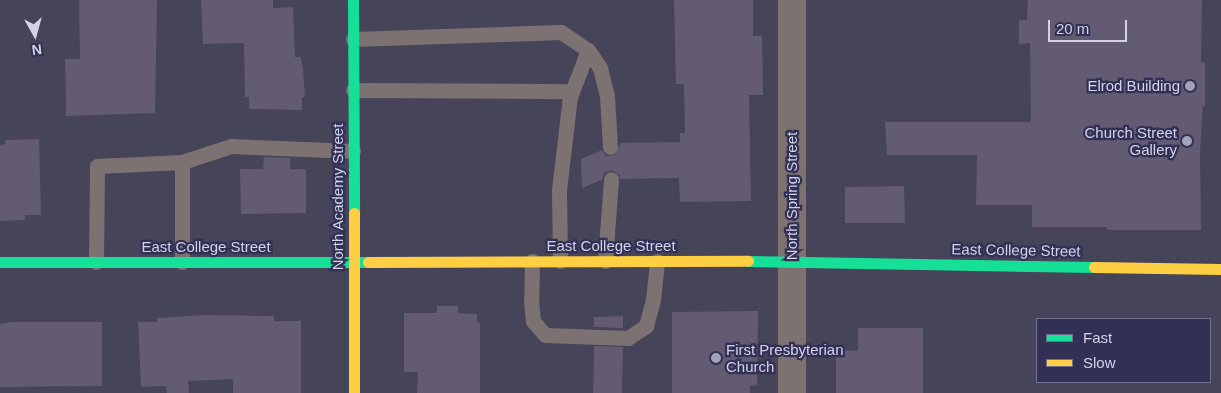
<!DOCTYPE html>
<html>
<head>
<meta charset="utf-8">
<style>
  body { margin:0 }
  #map { position:relative; width:1221px; height:393px; overflow:hidden; background:#454459; font-family:Arial,sans-serif }
  div>[style] { position:absolute }
  [style*='--x'] { left:calc(var(--x)*1px); top:calc(var(--y)*1px); width:calc(var(--w)*1px); rotate:calc(var(--a)*1deg) }
  .building>* { inset:0; background:#625b72 }
  .lane>* { height:15px; margin:-7.5px; padding:0 7.5px; transform-origin:7.5px; border-radius:7.5px; background:#7c7272 }
  .street>* { height:28px; margin:-14px; padding:0 14px; transform-origin:14px; border-radius:14px; background:#7c7272 }
  .fast>* { height:11px; margin:-5.5px; padding:0 5.5px; transform-origin:5.5px; border-radius:5.5px; background:#16e098 }
  .slow>* { height:11px; margin:-5.5px; padding:0 5.5px; transform-origin:5.5px; border-radius:5.5px; background:#ffcf43 }
  .dots>* { width:14px; height:14px; translate:-50% -50%; box-sizing:border-box; border:2px solid #323155; border-radius:50% }
  span { translate:-50% -50%; white-space:nowrap; text-align:center; line-height:1.15; -webkit-text-stroke:4.5px #323155; paint-order:stroke }
  .poi-label { font-size:15px; color:#d2d3e9 }
  .right { translate:-100% -50%; text-align:right }
  .left { translate:0 -50%; text-align:left }
  .street-label { font-size:15px; color:#d2d3e9 }
  .legend { position:absolute; left:1036px; top:318px; width:175px; height:65px; box-sizing:border-box; background:#323155; border:1px solid #727290; margin:0; padding:6px 9px; list-style:none; font-size:15px; color:#d2d3e9 }
  .legend li { display:flex; align-items:center; gap:10px; height:25px }
  .legend b { width:25px; border:1px solid #727290 }
  .north { position:absolute; left:10px; top:10px; width:50px; height:50px; -webkit-text-stroke:4px #323155; paint-order:stroke; rotate:173deg; font-size:14px; font-weight:700; line-height:20px; text-align:center; color:#d2d3e9 }
  .north::after { content:''; display:block; margin:auto; width:18px; height:22px; background:#d2d3e9; clip-path:polygon(50% 0,100% 100%,50% 72%,0 100%) }
  .scale { position:absolute; left:1048px; top:20px; width:79px; height:22px; box-sizing:border-box; border:2px solid #d2d3e9; border-top:0; padding-left:6px; font-size:15px; line-height:18px; white-space:nowrap; color:#d2d3e9; -webkit-text-stroke:4px #323155; paint-order:stroke }
</style>
</head>
<body>
<div id="map">
  <div class="building">
    <div style="clip-path:polygon(79px 0,157px 0,155px 113px,66px 116px,65px 59px,80px 59px)"></div>
    <div style="clip-path:polygon(201px 0,273px 0,273px 8px,293px 7px,295px 57px,301px 57px,303px 70px,305px 97px,302px 97px,302px 110px,249px 109px,249px 97px,245px 97px,244px 43px,203px 44px)"></div>
    <div style="clip-path:polygon(674px 0,753px 0,753px 36px,762px 36px,763px 95px,749px 95px,751px 201px,680px 202px,679px 178px,620px 179px,619px 175px,612px 170px,604px 173px,602px 180px,582px 188px,581px 159px,602px 150px,606px 156px,615px 155px,621px 143px,680px 142px,680px 133px,685px 133px,684px 84px,676px 84px)"></div>
    <div style="clip-path:polygon(1028px 0,1202px 0,1201px 62px,1205px 63px,1205px 106px,1203px 106px,1200px 152px,1201px 230px,1107px 230px,1107px 227px,1032px 227px,1032px 205px,976px 205px,977px 155px,887px 155px,885px 122px,1031px 122px,1030px 43px,1019px 44px,1019px 20px,1027px 20px)"></div>
    <div style="clip-path:polygon(39px 139px,41px 215px,25px 215px,25px 220px,0 221px,0 145px,5px 144px,5px 140px)"></div>
    <div style="clip-path:polygon(264px 157px,290px 158px,290px 169px,306px 169px,306px 213px,241px 214px,240px 169px,263px 169px)"></div>
    <div style="clip-path:polygon(904px 186px,905px 223px,845px 223px,845px 187px)"></div>
    <div style="clip-path:polygon(437px 306px,458px 306px,458px 313px,477px 314px,477px 322px,480px 323px,480px 393px,417px 393px,418px 372px,404px 372px,404px 313px,437px 313px)"></div>
    <div style="clip-path:polygon(758px 311px,757px 385px,750px 386px,750px 393px,672px 393px,672px 312px)"></div>
    <div style="clip-path:polygon(204px 315px,274px 316px,274px 321px,301px 321px,301px 393px,233px 393px,233px 379px,188px 381px,189px 393px,167px 393px,166px 386px,141px 387px,138px 322px,157px 322px,157px 318px)"></div>
    <div style="clip-path:polygon(623px 316px,623px 328px,594px 327px,594px 317px)"></div>
    <div style="clip-path:polygon(11px 322px,102px 322px,102px 386px,0 387px,0 324px)"></div>
    <div style="clip-path:polygon(858px 328px,923px 328px,923px 393px,836px 393px,836px 350px,858px 351px)"></div>
    <div style="clip-path:polygon(594px 346px,623px 347px,622px 393px,593px 393px)"></div>
  </div>
  <div class="lane">
    <div style="--x:353;--y:39;--w:208;--a:-1.9"></div>
    <div style="--x:561;--y:32;--w:32;--a:34"></div>
    <div style="--x:588;--y:50;--w:22;--a:56"></div>
    <div style="--x:600;--y:68;--w:29;--a:76"></div>
    <div style="--x:607;--y:96;--w:51;--a:86.6"></div>
    <div style="--x:353;--y:90;--w:219;--a:0.3"></div>
    <div style="--x:182;--y:162;--w:100;--a:90"></div>
    <div style="--x:532;--y:261;--w:39;--a:91"></div>
    <div style="--x:531;--y:300;--w:21;--a:85"></div>
    <div style="--x:533;--y:321;--w:18;--a:49"></div>
    <div style="--x:545;--y:335;--w:83;--a:2.1"></div>
    <div style="--x:628;--y:338;--w:22;--a:-34"></div>
    <div style="--x:646;--y:326;--w:27;--a:-75"></div>
    <div style="--x:653;--y:300;--w:39;--a:-84"></div>
    <div style="--x:560;--y:261;--w:71;--a:-90.8"></div>
    <div style="--x:559;--y:190;--w:94;--a:-83.3"></div>
    <div style="--x:570;--y:97;--w:50;--a:-69"></div>
    <div style="--x:605;--y:261;--w:82;--a:-85.8"></div>
    <div style="--x:96;--y:262;--w:96;--a:-89.4"></div>
    <div style="--x:97;--y:166;--w:85;--a:-2.7"></div>
    <div style="--x:182;--y:162;--w:52;--a:-18.1"></div>
    <div style="--x:231;--y:146;--w:122;--a:2.3"></div>
  </div>
  <div class="street">
    <div style="--x:792;--y:393;--w:393;--a:-90"></div>
  </div>
  <div class="fast">
    <div style="--x:353;--y:0;--w:213;--a:89.7"></div>
    <div style="--x:748;--y:261;--w:346;--a:1"></div>
    <div style="--x:0;--y:262;--w:368;--a:0"></div>
  </div>
  <div class="slow">
    <div style="--x:354;--y:213;--w:180;--a:90"></div>
    <div style="--x:368;--y:262;--w:380;--a:-0.2"></div>
    <div style="--x:1094;--y:267;--w:127;--a:0.9"></div>
  </div>
  <div class="dots">
    <div style="left:1190px;top:86px;background:#a1a1b7"></div>
    <div style="left:1187px;top:141px;background:#a1a1b7"></div>
    <div style="left:716px;top:358px;background:#a1a1b7"></div>
  </div>
  <div class="poi-label">
    <span class="right" style="left:1180px;top:86px">Elrod Building</span>
    <span class="right" style="left:1177px;top:141px">Church Street<br>Gallery</span>
    <span class="left" style="left:726px;top:358px">First Presbyterian<br>Church</span>
  </div>
  <div class="street-label">
    <span style="left:792px;top:196px;rotate:-90deg">North Spring Street</span>
    <span style="left:338px;top:197px;rotate:-90deg">North Academy Street</span>
    <span style="left:611px;top:246px">East College Street</span>
    <span style="left:206px;top:247px">East College Street</span>
    <span style="left:1016px;top:250px;rotate:1deg">East College Street</span>
  </div>
  <ul class="legend">
  <li><b style="height:6px;background:#16e098"></b>Fast</li>
  <li><b style="height:6px;background:#ffcf43"></b>Slow</li>
  </ul>
  <div class="north">N</div>
  <div class="scale">20 m</div>
</div>
</body>
</html>
